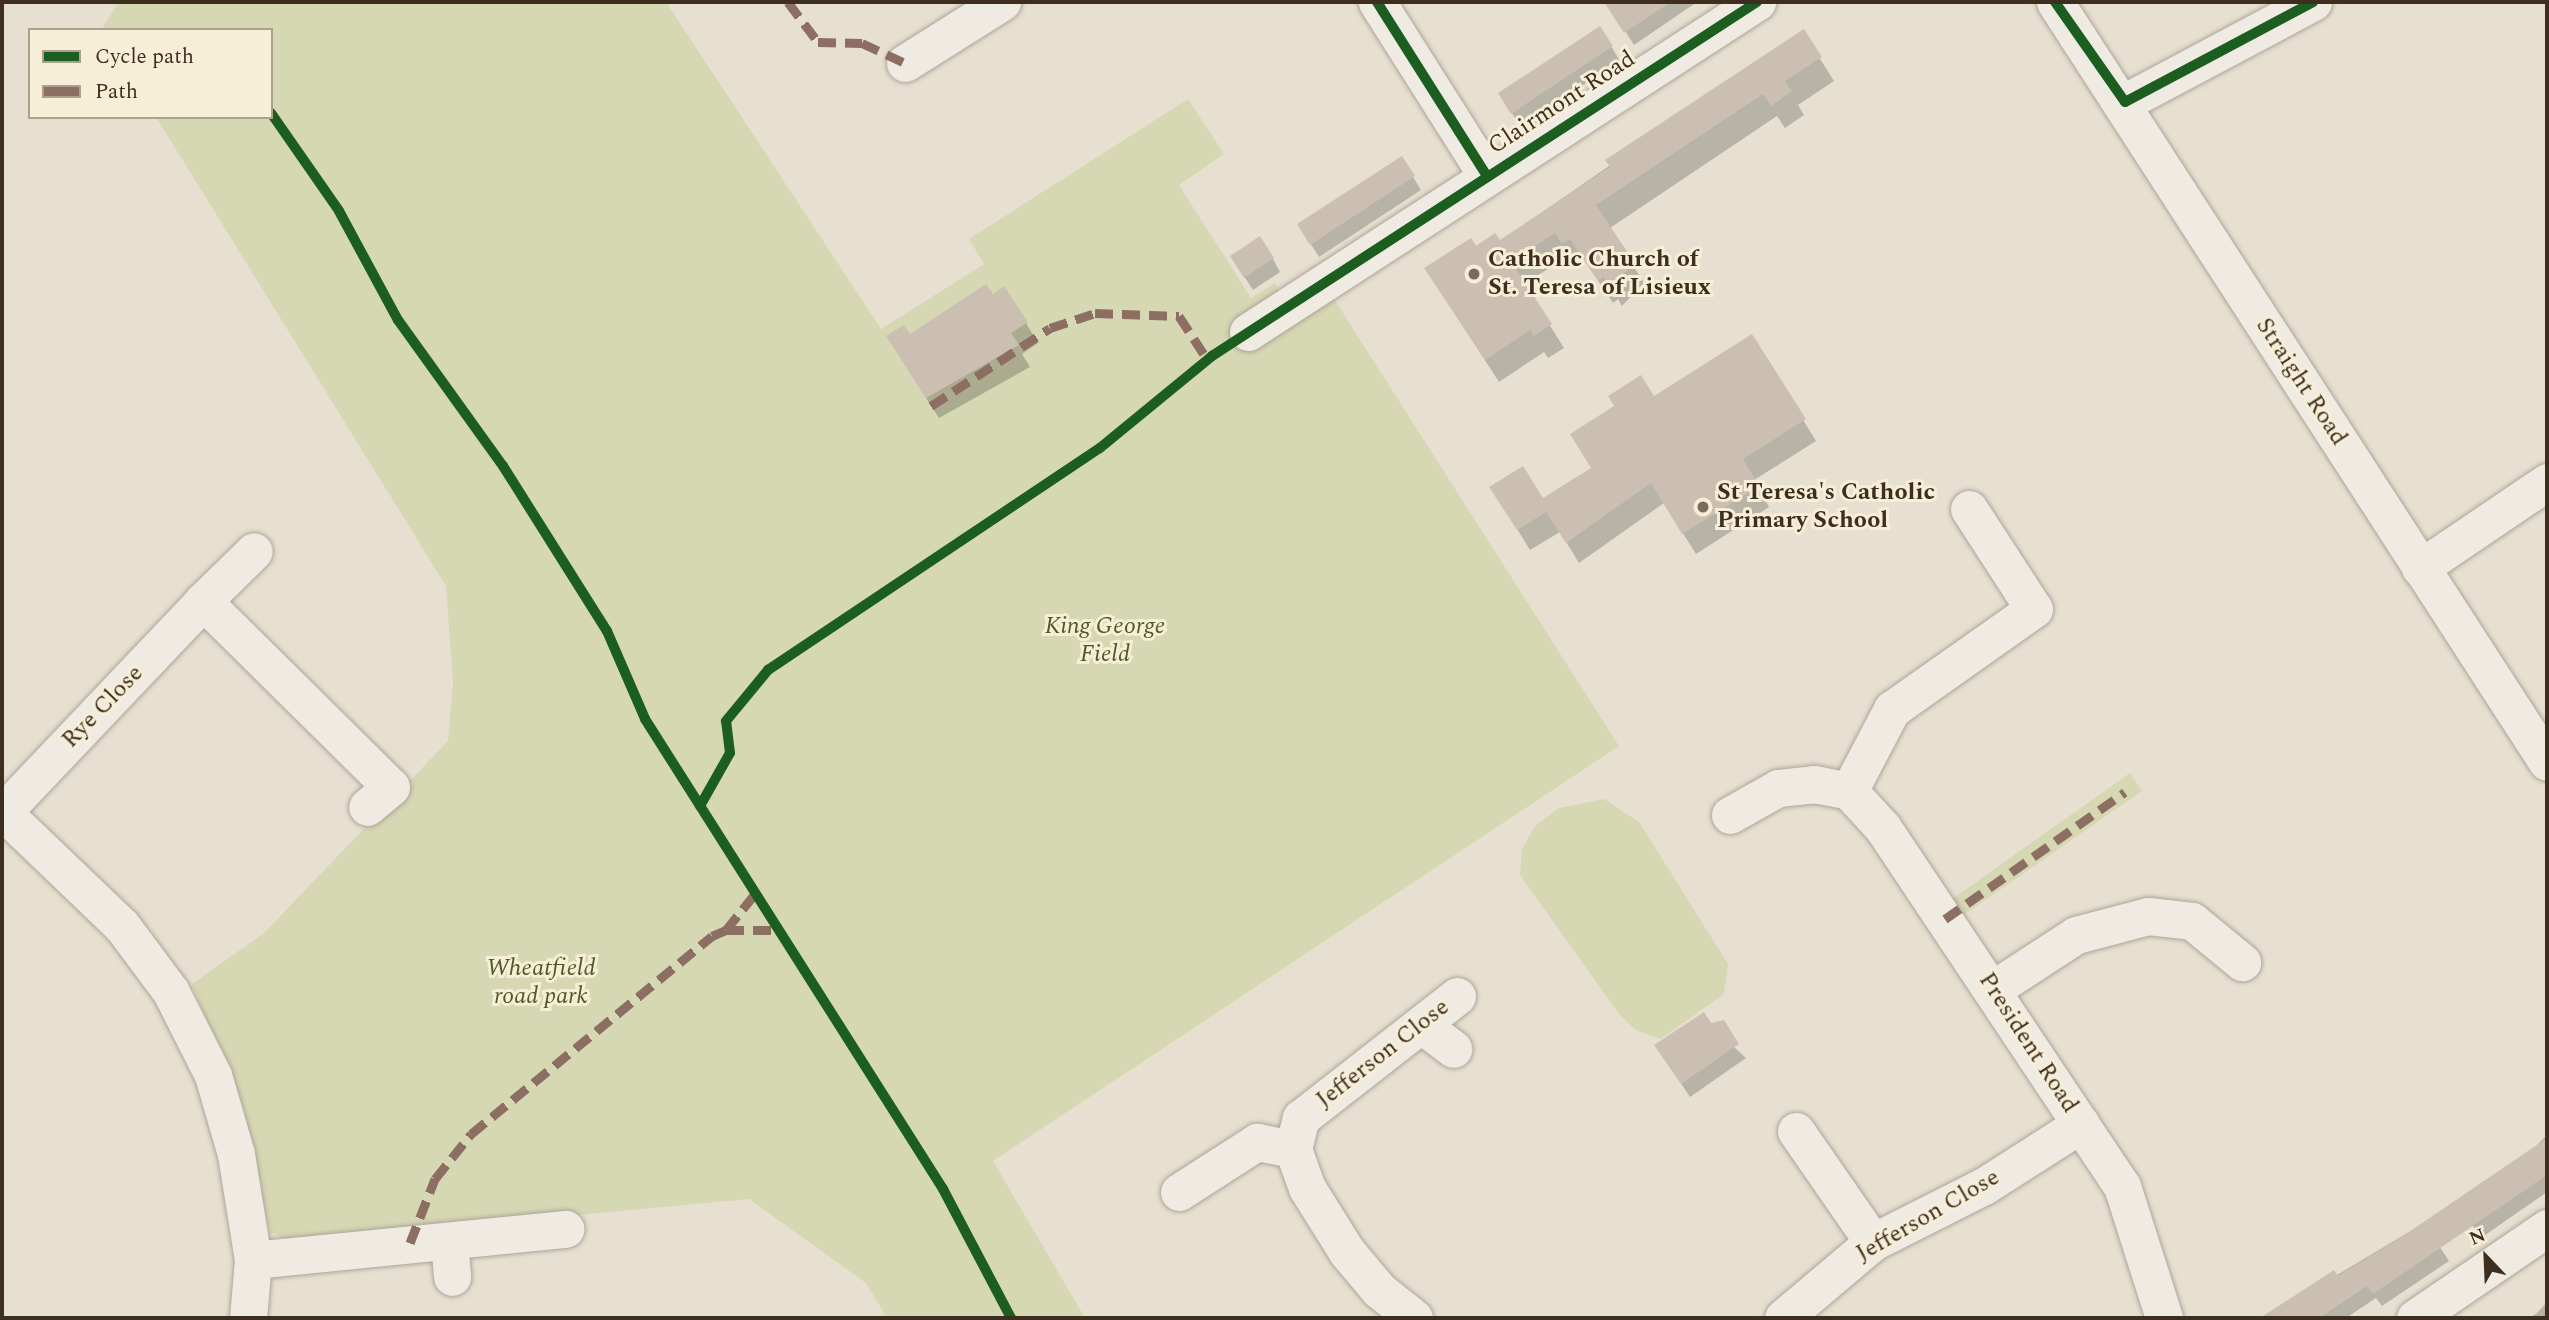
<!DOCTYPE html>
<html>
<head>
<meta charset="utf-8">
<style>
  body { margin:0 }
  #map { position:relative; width:2549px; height:1320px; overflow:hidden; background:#e7e0d1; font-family:Spectral,serif }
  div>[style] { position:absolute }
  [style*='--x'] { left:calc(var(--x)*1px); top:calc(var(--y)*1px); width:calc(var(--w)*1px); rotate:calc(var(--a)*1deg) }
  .green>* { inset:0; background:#d6d7b3 }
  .shadow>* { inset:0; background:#0003 }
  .building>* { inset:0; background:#cbbfb2 }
  .roads { filter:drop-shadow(0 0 2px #ada599) drop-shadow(0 0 2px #ada599) }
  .minor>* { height:37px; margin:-18.5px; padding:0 18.5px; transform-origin:18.5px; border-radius:18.5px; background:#efebe3 }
  .quiet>* { height:9px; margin-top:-4.5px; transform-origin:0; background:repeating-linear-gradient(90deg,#8d6e63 0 18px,transparent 0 27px) }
  .cycleway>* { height:10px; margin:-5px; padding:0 5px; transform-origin:5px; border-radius:5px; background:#1b5e20 }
  .dots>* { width:19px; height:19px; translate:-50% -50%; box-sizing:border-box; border:4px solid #f7eed8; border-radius:50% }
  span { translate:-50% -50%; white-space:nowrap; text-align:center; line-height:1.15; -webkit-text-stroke:6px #f7eed8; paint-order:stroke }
  .street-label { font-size:24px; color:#3d2e20 }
  .poi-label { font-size:24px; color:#3d2e20; font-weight:700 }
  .left { translate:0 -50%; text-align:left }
  .park-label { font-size:24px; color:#4d5a26; font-style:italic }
  .frame { position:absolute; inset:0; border:4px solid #3d2e20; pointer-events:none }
  .legend { position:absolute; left:28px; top:28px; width:245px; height:91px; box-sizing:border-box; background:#f7eed8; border:2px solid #ada18e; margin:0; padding:9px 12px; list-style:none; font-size:21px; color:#3d2e20 }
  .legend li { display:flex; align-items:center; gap:14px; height:35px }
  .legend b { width:35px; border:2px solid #ada18e }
  .north { position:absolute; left:2451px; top:1222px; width:70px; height:70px; -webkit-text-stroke:5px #f7eed8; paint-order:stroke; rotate:337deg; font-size:19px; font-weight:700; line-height:28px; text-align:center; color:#3d2e20 }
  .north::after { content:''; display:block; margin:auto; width:24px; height:32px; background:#3d2e20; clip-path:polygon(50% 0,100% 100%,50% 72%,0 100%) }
</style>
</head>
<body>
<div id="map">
  <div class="green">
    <div style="clip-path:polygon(119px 2px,666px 2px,881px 329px,984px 264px,969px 239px,1188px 99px,1224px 154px,1179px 185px,1251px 298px,1275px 283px,1299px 321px,1334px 299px,1619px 746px,993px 1161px,1085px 1318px,887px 1318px,866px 1283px,749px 1199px,290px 1242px,270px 1232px,243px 1106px,192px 984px,264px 933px,448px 741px,453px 683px,446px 586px,156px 117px,271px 117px,271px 30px,101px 30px)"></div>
    <div style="clip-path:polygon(2130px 773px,2142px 791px,1962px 916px,1951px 900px)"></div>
    <div style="clip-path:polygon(1604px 799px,1639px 822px,1728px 964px,1724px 994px,1661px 1039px,1637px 1031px,1619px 1014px,1520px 875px,1522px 849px,1535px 826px,1559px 808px)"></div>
  </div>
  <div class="shadow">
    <div style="clip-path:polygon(1618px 2px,1697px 2px,1634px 45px,1610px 7px)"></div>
    <div style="clip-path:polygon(1600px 28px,1620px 61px,1520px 126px,1508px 107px)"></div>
    <div style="clip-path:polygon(1803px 32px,1834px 81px,1798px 105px,1804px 115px,1785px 128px,1777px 116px,1610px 228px,1644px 283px,1622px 306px,1618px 299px,1613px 303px,1585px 261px,1577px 266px,1570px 255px,1524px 284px,1564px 348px,1548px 358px,1544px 352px,1499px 382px,1426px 269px,1499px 242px)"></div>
    <div style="clip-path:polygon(1413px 177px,1421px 190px,1319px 257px,1307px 238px)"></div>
    <div style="clip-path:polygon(1273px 259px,1280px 272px,1253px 290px,1240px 270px)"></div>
    <div style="clip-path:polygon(992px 296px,1026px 323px,1038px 343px,1022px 354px,1030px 367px,939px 418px,900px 357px,909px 336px)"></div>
    <div style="clip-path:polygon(1752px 336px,1816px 441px,1754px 480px,1769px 507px,1696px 554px,1664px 503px,1579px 563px,1560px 532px,1530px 550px,1504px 508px,1543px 501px,1593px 469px,1654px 399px)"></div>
    <div style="clip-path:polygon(1710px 1025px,1746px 1058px,1690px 1097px,1656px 1046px)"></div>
    <div style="clip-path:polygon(2547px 1135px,2547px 1192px,2481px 1238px,2466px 1216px)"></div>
    <div style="clip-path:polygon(2424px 1223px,2449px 1261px,2382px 1306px,2376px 1298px,2346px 1318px,2265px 1318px)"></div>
    <div style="clip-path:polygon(2547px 1302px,2547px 1318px,2529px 1318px,2536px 1314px)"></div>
  </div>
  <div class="building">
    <div style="clip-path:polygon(1604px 2px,1671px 2px,1624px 33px)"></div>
    <div style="clip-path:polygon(1600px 26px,1613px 46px,1511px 114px,1498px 93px)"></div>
    <div style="clip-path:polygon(1804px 29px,1822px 57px,1785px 81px,1792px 91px,1771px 106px,1763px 94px,1596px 205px,1632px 259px,1623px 265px,1627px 271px,1608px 284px,1603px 277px,1598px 281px,1570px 239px,1562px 244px,1555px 233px,1511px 261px,1552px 324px,1534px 336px,1530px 330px,1485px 360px,1424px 268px,1471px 238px,1476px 246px,1495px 233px,1500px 240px,1610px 167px,1605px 160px)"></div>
    <div style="clip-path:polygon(1402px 156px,1415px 176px,1310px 245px,1297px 224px)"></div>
    <div style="clip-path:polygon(1260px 236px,1274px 258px,1244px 278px,1230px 256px)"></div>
    <div style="clip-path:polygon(986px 284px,993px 294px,1004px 286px,1028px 322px,1011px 333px,1019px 345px,926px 398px,886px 336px,904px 325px,910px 334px)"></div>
    <div style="clip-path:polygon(1752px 334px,1806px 419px,1743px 459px,1759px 486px,1682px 534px,1651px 483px,1566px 543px,1546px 512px,1517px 530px,1489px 487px,1523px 466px,1543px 498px,1591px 468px,1570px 434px,1614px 406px,1608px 396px,1641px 375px,1654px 396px)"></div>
    <div style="clip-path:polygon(1704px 1012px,1711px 1023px,1724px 1020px,1739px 1044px,1681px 1084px,1654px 1045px)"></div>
    <div style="clip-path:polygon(2547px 1138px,2547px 1175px,2373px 1294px,2367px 1286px,2319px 1318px,2260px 1318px,2334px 1270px,2338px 1276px,2400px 1238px)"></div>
  </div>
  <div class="roads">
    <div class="minor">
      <div style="--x:1377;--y:2;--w:206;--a:57.7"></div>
      <div style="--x:2055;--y:2;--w:905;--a:57.08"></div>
      <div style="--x:905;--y:63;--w:115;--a:-32.2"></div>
      <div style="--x:2125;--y:102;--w:213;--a:-28"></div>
      <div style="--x:1248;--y:332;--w:607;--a:-32.96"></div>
      <div style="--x:1969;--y:509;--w:119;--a:57"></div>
      <div style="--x:2034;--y:609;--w:174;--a:144.8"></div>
      <div style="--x:1892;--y:709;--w:93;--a:117.7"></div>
      <div style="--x:1849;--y:791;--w:50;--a:47.4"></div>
      <div style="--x:1883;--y:828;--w:430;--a:56.3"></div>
      <div style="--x:2122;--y:1186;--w:139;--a:72.3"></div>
      <div style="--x:2420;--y:568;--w:153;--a:-34.1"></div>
      <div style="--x:203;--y:601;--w:71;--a:-44.4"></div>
      <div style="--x:2;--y:811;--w:166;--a:43.8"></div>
      <div style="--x:122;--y:926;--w:82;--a:53.4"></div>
      <div style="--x:171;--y:992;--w:93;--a:63.2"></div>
      <div style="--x:213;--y:1075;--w:82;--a:73.8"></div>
      <div style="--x:236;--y:1154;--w:107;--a:80.9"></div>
      <div style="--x:253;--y:1260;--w:58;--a:94.9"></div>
      <div style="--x:3;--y:812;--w:291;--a:-46.5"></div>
      <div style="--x:203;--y:601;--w:264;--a:44.7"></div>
      <div style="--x:391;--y:787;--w:31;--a:140"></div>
      <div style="--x:1730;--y:815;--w:55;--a:-29.4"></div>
      <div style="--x:1778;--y:788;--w:36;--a:-6"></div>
      <div style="--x:1814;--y:784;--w:36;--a:11"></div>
      <div style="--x:1993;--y:989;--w:99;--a:-33"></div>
      <div style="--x:2076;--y:935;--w:74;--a:-14.8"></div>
      <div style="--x:2148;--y:916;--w:44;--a:6.5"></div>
      <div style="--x:2192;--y:921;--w:65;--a:39.4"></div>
      <div style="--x:1423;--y:1026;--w:38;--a:37"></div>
      <div style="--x:1796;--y:1131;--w:135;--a:55.3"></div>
      <div style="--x:1179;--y:1192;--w:93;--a:-32.7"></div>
      <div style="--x:1257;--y:1142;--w:37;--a:11"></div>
      <div style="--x:449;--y:1241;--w:36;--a:85"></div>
      <div style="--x:253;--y:1260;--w:314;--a:-5.7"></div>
      <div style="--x:1414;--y:1318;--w:45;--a:-141.3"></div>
      <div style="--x:1379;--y:1290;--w:50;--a:-130.1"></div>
      <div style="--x:1347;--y:1252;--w:75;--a:-122"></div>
      <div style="--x:1307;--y:1188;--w:41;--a:-109.7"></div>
      <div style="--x:1293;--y:1149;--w:32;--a:-76"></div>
      <div style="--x:1301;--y:1118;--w:198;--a:-38"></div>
      <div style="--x:1783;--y:1318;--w:118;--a:-40.2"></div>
      <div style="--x:1873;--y:1242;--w:124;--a:-26.8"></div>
      <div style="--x:1984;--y:1186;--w:115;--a:-32.6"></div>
      <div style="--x:2415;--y:1318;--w:160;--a:-34.3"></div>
    </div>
  </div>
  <div class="quiet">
    <div style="--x:788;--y:2;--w:50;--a:53.1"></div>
    <div style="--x:818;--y:42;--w:44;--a:1.3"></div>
    <div style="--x:862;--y:43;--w:47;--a:24.9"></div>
    <div style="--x:931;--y:406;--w:142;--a:-33.2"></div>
    <div style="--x:1050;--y:328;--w:47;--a:-18.4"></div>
    <div style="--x:1095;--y:313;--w:84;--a:2"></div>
    <div style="--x:1179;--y:316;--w:55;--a:56.9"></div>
    <div style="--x:1945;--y:919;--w:220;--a:-35.2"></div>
    <div style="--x:726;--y:930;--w:45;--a:-51.3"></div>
    <div style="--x:410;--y:1243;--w:69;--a:-68.7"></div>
    <div style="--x:435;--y:1179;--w:58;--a:-51.3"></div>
    <div style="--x:471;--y:1134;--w:312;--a:-39.4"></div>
    <div style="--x:712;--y:936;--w:15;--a:-23"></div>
    <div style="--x:726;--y:930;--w:51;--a:0"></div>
  </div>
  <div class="cycleway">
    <div style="--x:1377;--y:2;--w:206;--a:57.7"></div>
    <div style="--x:2055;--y:2;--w:122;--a:55"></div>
    <div style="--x:2125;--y:102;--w:213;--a:-28"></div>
    <div style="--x:271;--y:113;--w:119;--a:55.2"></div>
    <div style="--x:339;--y:211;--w:124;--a:61.6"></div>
    <div style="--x:398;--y:320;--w:180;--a:54.3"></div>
    <div style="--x:503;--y:466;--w:195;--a:57.8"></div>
    <div style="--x:607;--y:631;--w:96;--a:66.6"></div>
    <div style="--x:645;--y:719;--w:557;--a:57.62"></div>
    <div style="--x:943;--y:1189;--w:146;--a:62.2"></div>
    <div style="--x:700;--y:806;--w:61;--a:-60.5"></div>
    <div style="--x:730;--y:753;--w:32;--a:-97"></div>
    <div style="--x:726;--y:721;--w:66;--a:-50.5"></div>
    <div style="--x:768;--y:670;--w:399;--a:-33.8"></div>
    <div style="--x:1100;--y:448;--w:145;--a:-39.4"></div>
    <div style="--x:1212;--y:356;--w:650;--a:-33.01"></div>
  </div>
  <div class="dots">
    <div style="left:1474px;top:274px;background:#786c5e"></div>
    <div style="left:1703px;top:507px;background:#786c5e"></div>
  </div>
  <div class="street-label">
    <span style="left:1562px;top:103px;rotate:-33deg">Clairmont Road</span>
    <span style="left:2301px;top:382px;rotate:57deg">Straight Road</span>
    <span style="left:103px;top:707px;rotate:-46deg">Rye Close</span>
    <span style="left:2028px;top:1043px;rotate:57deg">President Road</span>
    <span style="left:1383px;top:1054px;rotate:-38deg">Jefferson Close</span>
    <span style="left:1928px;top:1216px;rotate:-30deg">Jefferson Close</span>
  </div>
  <div class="poi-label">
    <span class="left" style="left:1488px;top:274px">Catholic Church of<br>St. Teresa of Lisieux</span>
    <span class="left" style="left:1717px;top:507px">St Teresa's Catholic<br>Primary School</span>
  </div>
  <div class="park-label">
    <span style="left:1105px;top:641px">King George<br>Field</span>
    <span style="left:541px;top:983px">Wheatfield<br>road park</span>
  </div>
  <div class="frame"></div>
  <ul class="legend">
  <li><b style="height:9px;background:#1b5e20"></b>Cycle path</li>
  <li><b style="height:9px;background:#8d6e63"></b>Path</li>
  </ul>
  <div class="north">N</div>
</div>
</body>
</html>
